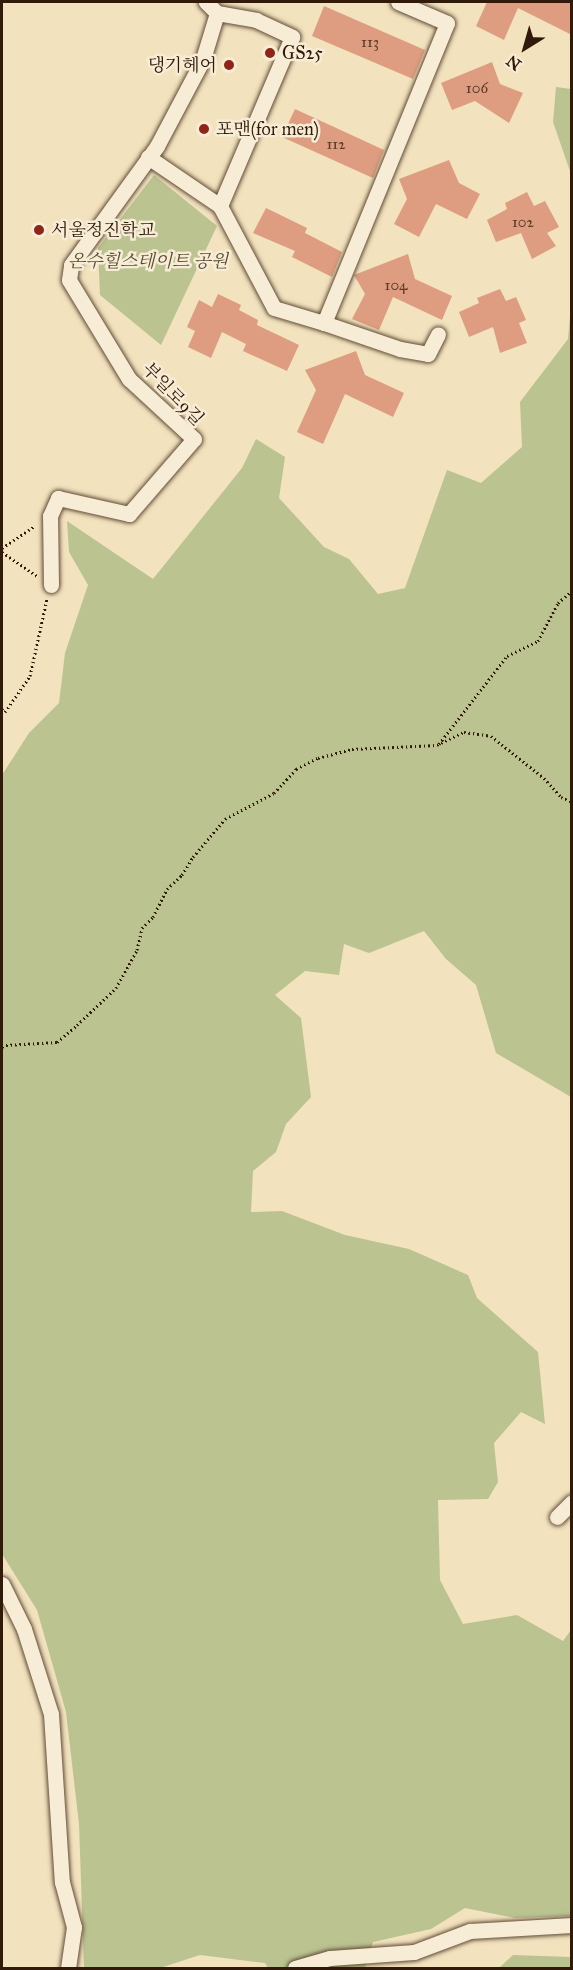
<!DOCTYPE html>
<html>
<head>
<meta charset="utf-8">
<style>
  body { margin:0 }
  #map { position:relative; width:573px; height:1970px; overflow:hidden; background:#f2e2be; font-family:"IM FELL Great Primer","Noto Serif KR",serif }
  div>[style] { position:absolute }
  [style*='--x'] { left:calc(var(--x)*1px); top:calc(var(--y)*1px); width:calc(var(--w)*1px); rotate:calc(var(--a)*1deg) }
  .green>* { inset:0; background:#bbc391 }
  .building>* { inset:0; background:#de9d81 }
  .path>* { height:3px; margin-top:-1.5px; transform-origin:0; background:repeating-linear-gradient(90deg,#311a09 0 1.5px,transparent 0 4.5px) }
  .roads { filter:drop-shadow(0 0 2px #614c36) drop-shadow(0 0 2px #614c36) }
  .minor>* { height:15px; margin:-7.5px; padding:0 7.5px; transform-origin:7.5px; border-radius:7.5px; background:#f7ecd5 }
  .dots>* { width:16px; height:16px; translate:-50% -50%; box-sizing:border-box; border:3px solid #f7ecd5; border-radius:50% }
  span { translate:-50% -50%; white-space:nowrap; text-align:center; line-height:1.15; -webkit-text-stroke:5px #f7ecd5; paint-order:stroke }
  .number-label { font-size:15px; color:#5c3b27 }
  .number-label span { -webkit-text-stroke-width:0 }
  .poi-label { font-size:18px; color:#311a09 }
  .left { translate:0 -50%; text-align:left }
  .right { translate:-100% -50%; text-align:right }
  .park-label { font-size:18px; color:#5a4d32; font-style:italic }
  .street-label { font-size:18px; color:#311a09 }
  .frame { position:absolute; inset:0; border:3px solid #311a09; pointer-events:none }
  .north { position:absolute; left:495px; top:18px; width:60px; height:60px; -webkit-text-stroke:4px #f7ecd5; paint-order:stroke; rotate:217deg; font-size:16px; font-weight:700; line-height:24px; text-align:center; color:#311a09 }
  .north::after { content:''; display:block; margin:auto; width:21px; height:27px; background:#311a09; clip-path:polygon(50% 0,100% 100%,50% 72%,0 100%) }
</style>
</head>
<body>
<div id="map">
  <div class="green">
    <div style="clip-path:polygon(556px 87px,571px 89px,571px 174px,553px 122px)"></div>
    <div style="clip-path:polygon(154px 175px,217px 226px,161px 345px,100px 295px,98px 248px)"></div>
    <div style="clip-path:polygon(571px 306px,571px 1097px,496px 1053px,476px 985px,446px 959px,424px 931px,369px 953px,344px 944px,339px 975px,305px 971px,275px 995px,301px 1018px,311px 1097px,286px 1124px,276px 1152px,253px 1171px,251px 1212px,282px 1211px,345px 1235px,409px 1249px,468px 1275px,477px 1298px,538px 1352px,545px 1424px,521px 1412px,494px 1443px,498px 1482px,488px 1499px,438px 1500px,440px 1580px,463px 1624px,517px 1615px,563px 1641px,571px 1630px,571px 1916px,515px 1918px,465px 1908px,431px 1929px,373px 1942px,365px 1968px,268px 1968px,265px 1963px,200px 1955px,160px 1968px,84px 1968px,79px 1824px,66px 1712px,37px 1610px,2px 1554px,2px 775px,29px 733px,59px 703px,65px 653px,88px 585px,69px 552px,67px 521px,153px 579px,242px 468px,256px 439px,285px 457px,279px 498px,324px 547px,349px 559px,378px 594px,405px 588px,447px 470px,481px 483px,522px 447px,520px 402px,568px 339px)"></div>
    <div style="clip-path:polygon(513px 1955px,571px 1957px,571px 1968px,499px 1968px)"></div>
  </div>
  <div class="building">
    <div style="clip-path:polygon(487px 2px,572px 2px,572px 35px,518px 8px,504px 40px,476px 26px)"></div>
    <div style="clip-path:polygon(324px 6px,425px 50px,413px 79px,312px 36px)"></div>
    <div style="clip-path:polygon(492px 62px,500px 84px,523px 93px,509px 123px,475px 101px,452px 110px,441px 83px)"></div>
    <div style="clip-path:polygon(295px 109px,384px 150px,373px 178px,282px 137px)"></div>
    <div style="clip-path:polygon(449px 160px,459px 183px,480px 194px,467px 219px,436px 204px,419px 237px,394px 224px,407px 199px,399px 179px)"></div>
    <div style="clip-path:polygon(527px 192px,534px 206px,545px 201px,559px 227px,547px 233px,556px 246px,532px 259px,521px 233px,496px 242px,487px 220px,507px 209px,505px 203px)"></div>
    <div style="clip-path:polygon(266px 208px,307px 228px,305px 233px,342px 252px,332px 277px,292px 257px,295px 251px,253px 233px)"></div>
    <div style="clip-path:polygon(408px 254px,415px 279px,452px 296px,442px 320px,393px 297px,379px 330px,352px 319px,365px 294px,354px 275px)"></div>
    <div style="clip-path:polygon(500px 289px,506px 301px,516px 297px,526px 320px,519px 323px,527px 343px,500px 353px,493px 327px,469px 337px,459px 312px,479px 303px,477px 298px)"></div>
    <div style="clip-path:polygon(218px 294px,241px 305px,239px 310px,258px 320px,257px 325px,299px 345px,287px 371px,243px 351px,246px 344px,222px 332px,211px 358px,188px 347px,195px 331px,187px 327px,199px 300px,212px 307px)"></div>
    <div style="clip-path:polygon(356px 351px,365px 375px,404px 393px,393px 417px,345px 394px,323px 444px,297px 432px,316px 390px,305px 370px)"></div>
  </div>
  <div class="path">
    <div style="--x:2;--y:548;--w:40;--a:-34"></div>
    <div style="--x:2;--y:552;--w:42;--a:34.4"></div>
    <div style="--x:2;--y:709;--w:4;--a:45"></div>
    <div style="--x:5;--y:712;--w:44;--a:-55.2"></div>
    <div style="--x:30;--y:676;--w:79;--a:-77.6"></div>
    <div style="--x:439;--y:744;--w:111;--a:-52.3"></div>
    <div style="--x:507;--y:656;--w:34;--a:-26"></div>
    <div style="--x:538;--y:641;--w:43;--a:-62.2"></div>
    <div style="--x:558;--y:603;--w:18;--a:-41"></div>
    <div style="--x:2;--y:1047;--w:4;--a:-27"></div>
    <div style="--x:6;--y:1045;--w:51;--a:-3.4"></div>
    <div style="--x:57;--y:1042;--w:26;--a:-40"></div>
    <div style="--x:77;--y:1025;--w:54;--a:-43.5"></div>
    <div style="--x:116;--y:988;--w:43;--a:-61.1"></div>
    <div style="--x:137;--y:950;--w:23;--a:-77"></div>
    <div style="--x:142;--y:928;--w:16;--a:-45"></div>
    <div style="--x:153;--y:917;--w:31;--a:-63"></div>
    <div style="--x:167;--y:889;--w:21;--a:-43"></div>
    <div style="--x:182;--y:875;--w:21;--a:-59"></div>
    <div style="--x:193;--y:857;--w:50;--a:-49.9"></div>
    <div style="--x:225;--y:819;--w:55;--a:-28"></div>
    <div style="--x:274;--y:793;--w:33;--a:-47"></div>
    <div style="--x:296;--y:769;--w:25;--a:-27"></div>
    <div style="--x:318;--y:758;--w:35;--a:-15"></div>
    <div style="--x:352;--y:749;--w:85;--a:-2.7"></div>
    <div style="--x:437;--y:745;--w:30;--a:-26"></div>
    <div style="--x:464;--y:732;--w:27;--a:8"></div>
    <div style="--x:491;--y:736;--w:68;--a:38.4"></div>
    <div style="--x:544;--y:778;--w:25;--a:48"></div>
    <div style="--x:561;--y:797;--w:12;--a:24"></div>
  </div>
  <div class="roads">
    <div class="minor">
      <div style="--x:217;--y:13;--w:40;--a:10"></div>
      <div style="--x:256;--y:20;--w:40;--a:25"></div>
      <div style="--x:292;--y:37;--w:184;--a:113.1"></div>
      <div style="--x:148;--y:157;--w:87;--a:34.2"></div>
      <div style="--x:220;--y:206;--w:115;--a:62.1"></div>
      <div style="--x:274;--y:308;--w:52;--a:16.7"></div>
      <div style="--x:324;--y:323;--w:324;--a:-67.7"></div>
      <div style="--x:447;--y:23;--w:53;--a:-156.8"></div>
      <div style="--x:324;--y:323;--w:80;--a:18.9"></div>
      <div style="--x:400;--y:349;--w:28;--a:10"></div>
      <div style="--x:428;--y:354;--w:22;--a:-63"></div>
      <div style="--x:51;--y:585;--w:69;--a:-90.8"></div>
      <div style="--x:50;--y:516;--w:20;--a:-66"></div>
      <div style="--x:58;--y:498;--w:73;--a:12.7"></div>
      <div style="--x:129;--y:514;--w:99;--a:-49.1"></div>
      <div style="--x:194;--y:439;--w:88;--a:-137.3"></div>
      <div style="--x:129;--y:379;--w:116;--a:-121.2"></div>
      <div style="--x:69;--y:280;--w:15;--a:-82"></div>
      <div style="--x:71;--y:265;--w:147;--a:-54.1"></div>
      <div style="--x:157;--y:146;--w:98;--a:-62.1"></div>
      <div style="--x:203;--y:59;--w:48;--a:-73.1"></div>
      <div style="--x:217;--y:13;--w:16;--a:-135"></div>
      <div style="--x:557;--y:1517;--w:21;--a:-45"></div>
      <div style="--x:2;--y:1584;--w:50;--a:63.9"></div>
      <div style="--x:24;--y:1629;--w:89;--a:72.4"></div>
      <div style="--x:51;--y:1714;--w:168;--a:86.3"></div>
      <div style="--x:62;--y:1882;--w:47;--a:75.1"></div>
      <div style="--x:74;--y:1927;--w:41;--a:98.3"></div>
      <div style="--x:295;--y:1968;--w:36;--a:-16"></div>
      <div style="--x:330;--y:1958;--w:84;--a:-4.1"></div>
      <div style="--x:414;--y:1952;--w:60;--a:-20.6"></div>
      <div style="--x:470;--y:1931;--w:102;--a:-3.4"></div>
    </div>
  </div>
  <div class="dots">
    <div style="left:270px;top:53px;background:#8f2418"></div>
    <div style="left:229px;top:65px;background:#8f2418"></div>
    <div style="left:204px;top:129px;background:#8f2418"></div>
    <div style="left:39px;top:230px;background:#8f2418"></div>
  </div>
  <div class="number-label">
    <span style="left:370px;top:43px">113</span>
    <span style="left:477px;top:89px">106</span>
    <span style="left:336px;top:145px">112</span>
    <span style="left:523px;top:223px">102</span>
    <span style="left:396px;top:286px">104</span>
  </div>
  <div class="poi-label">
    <span class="left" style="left:282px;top:53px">GS25</span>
    <span class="right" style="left:217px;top:65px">댕기헤어</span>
    <span class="left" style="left:216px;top:129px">포맨(for men)</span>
    <span class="left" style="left:51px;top:230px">서울정진학교</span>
  </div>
  <div class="park-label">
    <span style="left:148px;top:261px">온수힐스테이트 공원</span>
  </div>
  <div class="street-label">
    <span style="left:173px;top:394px;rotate:46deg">부일로9길</span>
  </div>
  <div class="frame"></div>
  <div class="north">N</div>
</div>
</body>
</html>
